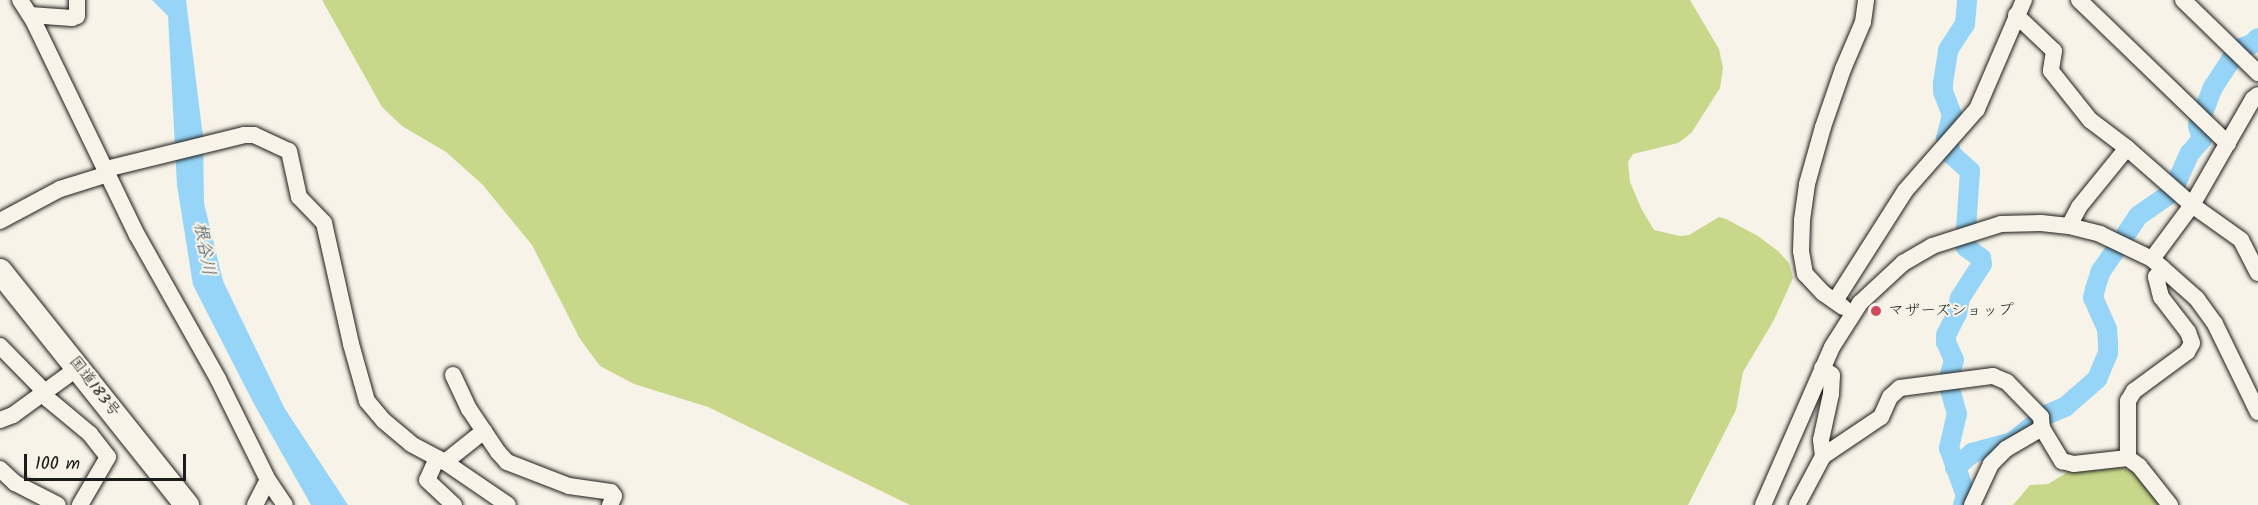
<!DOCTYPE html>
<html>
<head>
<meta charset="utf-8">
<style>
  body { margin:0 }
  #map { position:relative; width:2258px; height:505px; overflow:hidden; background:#f7f3e8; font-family:Kalam,"Klee One",sans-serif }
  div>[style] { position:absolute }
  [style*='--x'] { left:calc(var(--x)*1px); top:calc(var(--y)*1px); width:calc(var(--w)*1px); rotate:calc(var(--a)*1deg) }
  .green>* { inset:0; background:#c9d78b }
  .water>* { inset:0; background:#96d5f7 }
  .river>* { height:20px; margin:-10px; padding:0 10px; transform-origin:10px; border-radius:10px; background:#96d5f7 }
  .roads { filter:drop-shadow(0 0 2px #1c1c1c) drop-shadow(0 0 2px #1c1c1c) }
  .minor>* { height:16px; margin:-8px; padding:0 8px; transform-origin:8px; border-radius:8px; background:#f7f3e8 }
  .highway>* { height:24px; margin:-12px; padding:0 12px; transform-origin:12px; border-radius:12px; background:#f7f3e8 }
  .dots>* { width:16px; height:16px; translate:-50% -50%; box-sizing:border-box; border:3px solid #f7f3e8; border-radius:50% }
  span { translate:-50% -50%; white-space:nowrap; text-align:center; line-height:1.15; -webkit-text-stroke:4.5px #f7f3e8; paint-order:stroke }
  .poi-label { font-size:16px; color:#1c1c1c }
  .left { translate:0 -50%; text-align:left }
  .street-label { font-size:16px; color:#1c1c1c }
  .water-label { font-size:18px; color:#41545e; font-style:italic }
  .scale { position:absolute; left:24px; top:454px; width:162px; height:27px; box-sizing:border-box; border:3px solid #1c1c1c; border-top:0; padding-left:8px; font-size:18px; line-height:21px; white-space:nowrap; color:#1c1c1c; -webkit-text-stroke:4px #f7f3e8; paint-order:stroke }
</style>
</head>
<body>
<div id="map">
  <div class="green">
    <div style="clip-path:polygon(322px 0,1690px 0,1719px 49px,1723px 68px,1720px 88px,1692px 132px,1685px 138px,1678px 143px,1633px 154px,1628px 162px,1630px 182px,1641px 208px,1654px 230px,1680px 236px,1689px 235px,1719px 217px,1726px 219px,1758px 236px,1778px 251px,1789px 263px,1793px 278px,1774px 320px,1743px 372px,1736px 410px,1688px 505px,910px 505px,708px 407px,634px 384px,600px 366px,580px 339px,532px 245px,482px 184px,446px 152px,402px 126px,382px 107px)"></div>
    <div style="clip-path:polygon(2110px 464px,2135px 472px,2150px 488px,2159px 505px,2013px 505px,2030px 485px,2048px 484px,2076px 467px)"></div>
  </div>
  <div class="water">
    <div style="clip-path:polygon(152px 0,186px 0,203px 137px,204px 203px,223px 281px,285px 409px,348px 505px,311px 505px,254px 404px,193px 285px,177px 185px,168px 16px)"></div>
  </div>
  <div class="river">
    <div style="--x:2126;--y:234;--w:22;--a:-56"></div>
    <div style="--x:2138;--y:216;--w:38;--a:-35"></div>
    <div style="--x:2169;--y:194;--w:10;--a:-53"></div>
    <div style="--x:2175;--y:186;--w:36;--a:-66"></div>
    <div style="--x:2190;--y:153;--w:18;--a:-49"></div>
    <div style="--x:2202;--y:139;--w:14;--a:-107"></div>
    <div style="--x:2198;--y:126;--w:40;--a:-69"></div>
    <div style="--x:2212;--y:89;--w:37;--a:-57"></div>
    <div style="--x:2232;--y:58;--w:13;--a:-48"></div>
    <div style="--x:2241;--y:48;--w:12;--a:-20"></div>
    <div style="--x:2252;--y:44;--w:8;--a:-45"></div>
    <div style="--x:1955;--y:468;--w:23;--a:-41"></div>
    <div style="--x:1972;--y:453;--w:41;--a:-15.4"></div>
    <div style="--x:2012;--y:442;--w:43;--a:-38.5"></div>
    <div style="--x:2046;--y:415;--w:21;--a:-23"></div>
    <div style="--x:2065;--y:407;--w:43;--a:-41.2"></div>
    <div style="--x:2097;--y:379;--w:28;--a:-67"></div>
    <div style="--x:2108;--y:353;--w:10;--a:-90"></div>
    <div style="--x:2108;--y:343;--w:14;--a:-94"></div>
    <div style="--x:2107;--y:329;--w:34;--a:-114"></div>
    <div style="--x:2093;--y:298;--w:9;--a:-77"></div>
    <div style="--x:2095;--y:289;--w:19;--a:-72"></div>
    <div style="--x:2101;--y:271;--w:24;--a:-55"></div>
    <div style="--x:1963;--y:505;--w:9;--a:-72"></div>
    <div style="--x:1966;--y:496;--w:51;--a:-109.5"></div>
    <div style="--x:1949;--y:448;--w:35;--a:-77"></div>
    <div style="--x:1957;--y:414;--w:33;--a:-106"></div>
    <div style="--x:1948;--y:382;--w:23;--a:-75"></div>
    <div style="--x:1954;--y:360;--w:20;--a:-114"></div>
    <div style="--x:1946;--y:342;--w:7;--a:-90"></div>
    <div style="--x:1946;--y:335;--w:25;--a:-63"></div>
    <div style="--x:1957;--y:313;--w:15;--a:-79"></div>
    <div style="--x:1960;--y:298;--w:40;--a:-57.1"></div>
    <div style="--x:1982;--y:264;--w:6;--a:-99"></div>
    <div style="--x:1981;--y:258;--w:19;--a:-144"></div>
    <div style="--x:1966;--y:247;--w:4;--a:-104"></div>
    <div style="--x:1965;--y:243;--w:72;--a:-86"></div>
    <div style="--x:1970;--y:171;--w:24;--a:-138"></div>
    <div style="--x:1952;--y:155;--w:18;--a:-109"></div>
    <div style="--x:1946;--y:138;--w:24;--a:-75"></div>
    <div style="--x:1952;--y:115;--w:25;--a:-111"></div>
    <div style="--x:1943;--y:92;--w:9;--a:-90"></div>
    <div style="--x:1943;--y:83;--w:33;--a:-81"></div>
    <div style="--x:1948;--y:50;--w:31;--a:-57"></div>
    <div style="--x:1965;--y:24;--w:24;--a:-85"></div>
  </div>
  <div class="roads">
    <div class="minor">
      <div style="--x:20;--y:0;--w:24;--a:57"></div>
      <div style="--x:33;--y:20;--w:239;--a:64.2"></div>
      <div style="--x:137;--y:235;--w:165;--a:60.6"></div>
      <div style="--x:218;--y:379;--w:113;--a:63.7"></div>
      <div style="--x:268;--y:480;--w:30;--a:56"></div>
      <div style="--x:2079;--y:0;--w:207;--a:44"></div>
      <div style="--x:2183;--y:0;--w:105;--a:44.2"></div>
      <div style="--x:30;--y:15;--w:42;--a:4.1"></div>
      <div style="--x:72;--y:18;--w:5;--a:-22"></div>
      <div style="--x:77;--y:16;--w:16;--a:-90"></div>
      <div style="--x:2016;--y:15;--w:52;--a:43.5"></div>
      <div style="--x:2054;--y:51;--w:20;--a:99"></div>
      <div style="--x:2051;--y:71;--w:63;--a:51.5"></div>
      <div style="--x:2090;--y:120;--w:46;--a:37.1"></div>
      <div style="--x:2127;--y:148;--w:86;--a:41.2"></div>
      <div style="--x:2192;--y:205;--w:60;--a:35.5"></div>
      <div style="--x:2241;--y:240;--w:37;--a:63"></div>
      <div style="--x:106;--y:169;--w:142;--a:-13.8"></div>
      <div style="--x:244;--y:135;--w:10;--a:0"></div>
      <div style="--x:254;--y:135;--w:38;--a:25"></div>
      <div style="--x:289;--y:151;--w:47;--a:77.7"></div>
      <div style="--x:299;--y:197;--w:36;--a:46"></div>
      <div style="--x:324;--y:223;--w:124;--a:77.4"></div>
      <div style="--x:351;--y:344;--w:59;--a:74.3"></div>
      <div style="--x:367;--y:401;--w:26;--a:50"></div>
      <div style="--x:384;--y:421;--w:35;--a:40"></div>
      <div style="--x:411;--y:444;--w:38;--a:28"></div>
      <div style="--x:445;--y:462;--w:76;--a:34.3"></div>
      <div style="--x:0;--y:221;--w:68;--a:-28.1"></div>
      <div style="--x:60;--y:189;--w:50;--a:-17.4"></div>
      <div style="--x:2069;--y:226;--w:21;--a:-62"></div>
      <div style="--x:2079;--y:207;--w:76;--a:-50.9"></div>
      <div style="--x:2152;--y:259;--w:67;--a:-53.5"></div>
      <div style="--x:2192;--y:205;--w:122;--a:-60.1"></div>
      <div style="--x:2253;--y:99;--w:6;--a:-39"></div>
      <div style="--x:1835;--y:301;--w:130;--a:-57.5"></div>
      <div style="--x:1905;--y:191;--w:109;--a:-48.7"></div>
      <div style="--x:1977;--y:109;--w:119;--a:-66.7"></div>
      <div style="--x:1843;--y:307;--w:24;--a:-145"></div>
      <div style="--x:1823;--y:293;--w:26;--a:-133"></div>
      <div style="--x:1805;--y:274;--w:23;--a:-100"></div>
      <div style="--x:1801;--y:251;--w:31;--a:-88"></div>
      <div style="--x:1802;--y:220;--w:36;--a:-82"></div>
      <div style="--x:1807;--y:184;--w:59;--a:-74.3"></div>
      <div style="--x:1823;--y:127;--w:61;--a:-71"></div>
      <div style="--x:1843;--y:69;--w:51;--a:-66.9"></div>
      <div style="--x:1863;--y:22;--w:22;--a:-82"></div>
      <div style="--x:0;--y:346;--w:64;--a:45.6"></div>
      <div style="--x:45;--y:392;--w:8;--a:67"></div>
      <div style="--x:48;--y:399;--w:55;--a:39.8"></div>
      <div style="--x:90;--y:434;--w:29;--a:52"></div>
      <div style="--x:108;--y:457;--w:56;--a:120.3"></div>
      <div style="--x:1822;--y:368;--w:12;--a:35"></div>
      <div style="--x:1832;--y:375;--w:19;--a:93"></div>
      <div style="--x:1831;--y:394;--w:47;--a:102.3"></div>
      <div style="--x:1821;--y:440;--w:16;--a:83"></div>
      <div style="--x:453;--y:375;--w:38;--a:65"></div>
      <div style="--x:469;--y:409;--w:52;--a:56"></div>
      <div style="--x:498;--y:452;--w:13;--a:48"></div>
      <div style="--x:507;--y:462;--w:66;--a:21.2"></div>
      <div style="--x:569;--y:486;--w:42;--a:8.1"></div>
      <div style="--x:611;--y:492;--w:5;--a:53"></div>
      <div style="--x:614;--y:496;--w:10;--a:114"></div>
      <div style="--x:0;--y:420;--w:14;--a:-21"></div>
      <div style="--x:13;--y:415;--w:82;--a:-36"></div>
      <div style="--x:437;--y:458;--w:24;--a:114"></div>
      <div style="--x:427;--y:480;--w:37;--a:43"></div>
      <div style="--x:2128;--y:458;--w:57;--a:-90"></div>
      <div style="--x:2128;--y:401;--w:12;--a:-59"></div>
      <div style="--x:2134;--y:391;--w:66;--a:-36.3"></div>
      <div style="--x:2187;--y:352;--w:10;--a:-61"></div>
      <div style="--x:2192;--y:343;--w:12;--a:-110"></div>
      <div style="--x:2188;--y:332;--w:44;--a:-127.6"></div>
      <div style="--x:2161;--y:297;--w:21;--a:-104"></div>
      <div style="--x:2156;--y:277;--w:11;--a:-52"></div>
      <div style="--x:445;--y:462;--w:50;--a:-38.5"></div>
      <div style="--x:0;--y:469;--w:21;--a:43"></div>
      <div style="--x:15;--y:483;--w:48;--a:27.1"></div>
      <div style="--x:255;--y:505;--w:28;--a:-63"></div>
      <div style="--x:1763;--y:505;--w:172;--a:-66.4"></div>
      <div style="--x:1832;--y:347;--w:52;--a:-57.5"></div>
      <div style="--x:1860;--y:303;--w:59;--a:-42.9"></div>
      <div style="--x:1903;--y:263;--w:34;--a:-30"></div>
      <div style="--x:1932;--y:246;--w:72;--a:-17.7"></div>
      <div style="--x:2001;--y:224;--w:40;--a:-1.4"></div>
      <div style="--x:2041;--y:223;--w:28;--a:6"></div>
      <div style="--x:2069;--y:226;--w:32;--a:14"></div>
      <div style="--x:2100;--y:234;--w:58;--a:25.7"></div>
      <div style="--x:2152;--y:259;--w:60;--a:41.6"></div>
      <div style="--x:2197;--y:299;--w:31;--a:54"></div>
      <div style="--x:2215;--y:324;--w:98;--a:64"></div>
      <div style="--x:1797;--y:505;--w:55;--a:-62"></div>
      <div style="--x:1823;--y:456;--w:70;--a:-33.9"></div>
      <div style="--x:1881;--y:417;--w:22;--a:-66"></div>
      <div style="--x:1890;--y:397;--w:13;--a:-42"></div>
      <div style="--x:1900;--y:388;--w:94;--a:-7.4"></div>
      <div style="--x:1993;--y:376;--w:15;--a:23"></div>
      <div style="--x:2007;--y:382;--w:49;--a:45.8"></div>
      <div style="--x:2041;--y:417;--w:11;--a:85"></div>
      <div style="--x:2042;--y:428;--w:39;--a:59"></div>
      <div style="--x:2062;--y:461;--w:12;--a:14"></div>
      <div style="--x:2074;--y:464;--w:54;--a:-6.3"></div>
      <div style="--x:2128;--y:458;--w:14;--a:36"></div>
      <div style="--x:2139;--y:466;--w:50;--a:51.5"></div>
      <div style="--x:1972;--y:505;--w:45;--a:-65.1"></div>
      <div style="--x:1991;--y:464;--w:21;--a:-45"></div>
      <div style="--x:2006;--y:449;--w:42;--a:-30.3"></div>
    </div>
    <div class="highway">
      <div style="--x:0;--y:271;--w:300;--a:51.4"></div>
    </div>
  </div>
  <div class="dots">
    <div style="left:1876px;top:311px;background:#d1495b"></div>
  </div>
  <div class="poi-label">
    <span class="left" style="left:1888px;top:311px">マザーズショップ</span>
  </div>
  <div class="street-label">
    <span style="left:94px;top:387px;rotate:52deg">国道183号</span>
  </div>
  <div class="water-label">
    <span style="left:203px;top:249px;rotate:80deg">根谷川</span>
  </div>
  <div class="scale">100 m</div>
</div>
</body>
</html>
